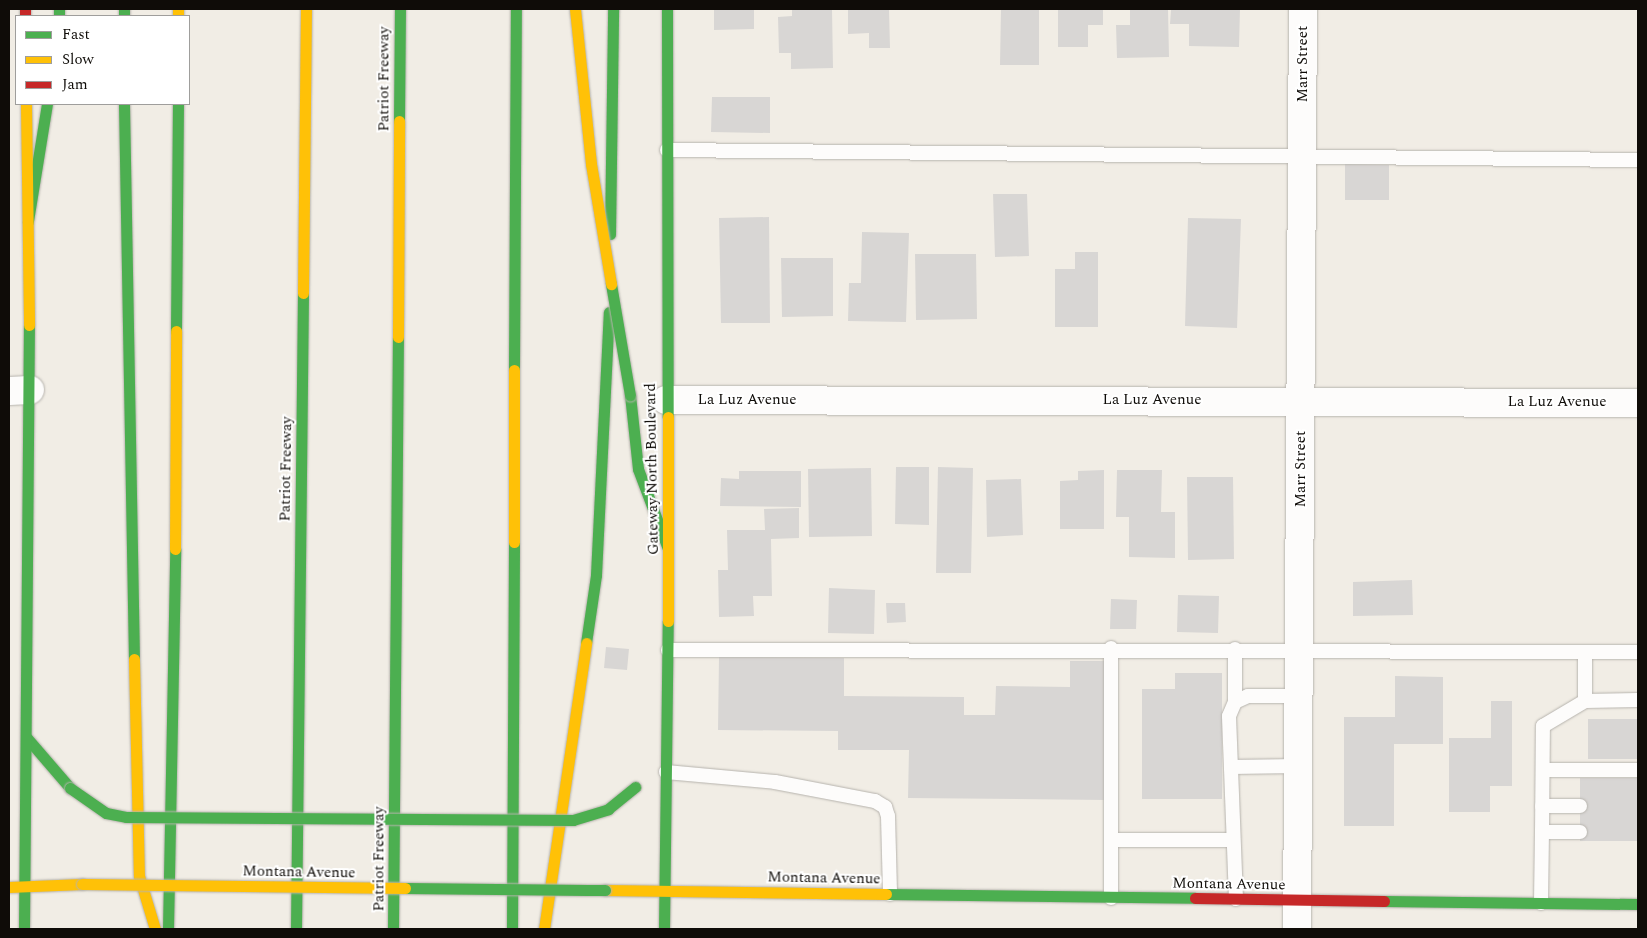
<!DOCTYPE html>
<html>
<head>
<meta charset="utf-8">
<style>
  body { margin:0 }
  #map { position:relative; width:1647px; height:938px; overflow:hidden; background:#f1ede5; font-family:Spectral,serif }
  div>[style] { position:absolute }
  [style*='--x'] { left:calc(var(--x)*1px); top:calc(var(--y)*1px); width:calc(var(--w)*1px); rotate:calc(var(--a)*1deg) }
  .building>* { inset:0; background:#d8d6d4 }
  .roads { filter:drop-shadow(0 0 1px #b6b3ad) drop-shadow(0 0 1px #b6b3ad) }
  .lane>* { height:14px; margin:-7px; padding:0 7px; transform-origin:7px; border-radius:7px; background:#fdfcfb }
  .street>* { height:28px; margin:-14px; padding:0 14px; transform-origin:14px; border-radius:14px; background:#fdfcfb }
  .fast>* { height:11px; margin:-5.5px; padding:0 5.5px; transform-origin:5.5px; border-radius:5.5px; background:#4caf50 }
  .slow>* { height:11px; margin:-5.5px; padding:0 5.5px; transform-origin:5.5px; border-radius:5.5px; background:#ffc107 }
  .jam>* { height:11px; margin:-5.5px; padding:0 5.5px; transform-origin:5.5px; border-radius:5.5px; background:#c62828 }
  .bridges { filter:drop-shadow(0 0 1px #b6b3ad) drop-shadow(0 0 1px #b6b3ad) }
  .fast-bridge>* { height:11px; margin:-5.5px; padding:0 5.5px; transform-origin:5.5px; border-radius:5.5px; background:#4caf50 }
  .slow-bridge>* { height:11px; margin:-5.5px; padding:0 5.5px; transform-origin:5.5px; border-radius:5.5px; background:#ffc107 }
  span { translate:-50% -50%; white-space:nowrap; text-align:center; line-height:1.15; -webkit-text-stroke:4px #fff; paint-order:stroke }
  .street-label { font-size:15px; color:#0f0c08 }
  .frame { position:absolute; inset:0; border:10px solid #0f0c08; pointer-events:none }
  .legend { position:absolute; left:15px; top:15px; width:175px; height:90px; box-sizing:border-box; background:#fff; border:1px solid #9f9e9c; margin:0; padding:6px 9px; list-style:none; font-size:15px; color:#0f0c08 }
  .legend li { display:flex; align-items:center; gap:10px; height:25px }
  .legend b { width:25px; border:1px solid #9f9e9c }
</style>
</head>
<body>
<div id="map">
  <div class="building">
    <div style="clip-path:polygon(714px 9px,754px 9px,754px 29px,714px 30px)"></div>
    <div style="clip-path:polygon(792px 9px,832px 9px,833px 68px,791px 69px,791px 53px,779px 53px,778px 17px,792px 16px)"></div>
    <div style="clip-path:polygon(848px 9px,889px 9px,890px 48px,869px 48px,869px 33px,848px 34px)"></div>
    <div style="clip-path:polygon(1001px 9px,1039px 9px,1039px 65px,1000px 65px)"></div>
    <div style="clip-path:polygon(1058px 9px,1103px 9px,1103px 25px,1088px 25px,1088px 47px,1058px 47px)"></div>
    <div style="clip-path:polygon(1130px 9px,1168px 9px,1169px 57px,1117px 58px,1116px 25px,1130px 25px)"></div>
    <div style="clip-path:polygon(1240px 9px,1239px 47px,1189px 46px,1189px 24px,1170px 24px,1171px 10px)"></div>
    <div style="clip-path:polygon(712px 97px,770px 97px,770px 133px,711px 132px)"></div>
    <div style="clip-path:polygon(1345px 164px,1389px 165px,1389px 200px,1345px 200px)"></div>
    <div style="clip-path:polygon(993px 194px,1027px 194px,1029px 256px,995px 257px)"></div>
    <div style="clip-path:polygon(769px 217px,770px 323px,721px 323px,719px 218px)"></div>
    <div style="clip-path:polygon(1188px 218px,1241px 219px,1237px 328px,1185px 326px)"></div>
    <div style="clip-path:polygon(862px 232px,909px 233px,906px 322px,848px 321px,849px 283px,861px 283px)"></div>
    <div style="clip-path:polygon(1075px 252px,1098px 252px,1098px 327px,1055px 327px,1055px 269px,1075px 269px)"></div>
    <div style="clip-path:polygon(915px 254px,976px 254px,977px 319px,916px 320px)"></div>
    <div style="clip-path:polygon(781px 258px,833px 258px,833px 316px,782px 317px)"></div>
    <div style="clip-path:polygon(896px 467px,929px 467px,929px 525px,895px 524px)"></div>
    <div style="clip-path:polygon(938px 467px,973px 468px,971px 573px,936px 573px)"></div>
    <div style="clip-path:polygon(871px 468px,872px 536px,809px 537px,808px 469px)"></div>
    <div style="clip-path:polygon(1104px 470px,1104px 529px,1060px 529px,1060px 481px,1078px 480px,1078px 471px)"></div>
    <div style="clip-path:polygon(1117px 470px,1162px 470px,1161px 512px,1175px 512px,1175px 558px,1129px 557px,1129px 517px,1116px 517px)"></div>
    <div style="clip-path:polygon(739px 471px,801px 471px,801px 507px,720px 506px,721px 478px,739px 479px)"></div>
    <div style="clip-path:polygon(1187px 477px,1233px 477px,1234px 559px,1188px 560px)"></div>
    <div style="clip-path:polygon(1021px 479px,1023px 535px,987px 537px,986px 480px)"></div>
    <div style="clip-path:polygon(799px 508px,799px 538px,771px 539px,772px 596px,753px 596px,754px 616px,719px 617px,718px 570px,728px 570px,727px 530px,765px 530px,764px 509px)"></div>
    <div style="clip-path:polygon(1412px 580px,1413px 615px,1353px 616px,1353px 582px)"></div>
    <div style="clip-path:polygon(829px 588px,875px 590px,874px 634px,828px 633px)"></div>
    <div style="clip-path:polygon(1178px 595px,1219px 596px,1218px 633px,1177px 632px)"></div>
    <div style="clip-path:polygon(1111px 599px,1137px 600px,1136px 629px,1110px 629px)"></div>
    <div style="clip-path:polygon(886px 603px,905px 603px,906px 622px,887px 623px)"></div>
    <div style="clip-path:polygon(606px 647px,629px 649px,627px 670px,604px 668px)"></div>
    <div style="clip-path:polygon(719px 657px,844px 658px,844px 696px,964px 697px,964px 715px,995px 715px,996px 686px,1070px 687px,1070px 661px,1107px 661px,1106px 800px,908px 798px,909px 750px,838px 750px,838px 731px,718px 730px)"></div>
    <div style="clip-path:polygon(1175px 673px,1222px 673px,1222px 799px,1142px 799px,1142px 689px,1175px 689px)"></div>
    <div style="clip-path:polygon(1395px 676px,1443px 677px,1443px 744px,1394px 744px,1394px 826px,1344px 826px,1344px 717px,1395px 717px)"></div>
    <div style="clip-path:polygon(1491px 701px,1512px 701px,1512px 786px,1490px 786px,1490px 812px,1449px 812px,1449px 738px,1491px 738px)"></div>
    <div style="clip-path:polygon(1588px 719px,1638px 719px,1638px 759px,1588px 759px)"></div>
    <div style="clip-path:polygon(1580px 778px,1638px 778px,1638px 841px,1580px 841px)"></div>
  </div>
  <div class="roads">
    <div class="lane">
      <div style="--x:667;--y:150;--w:971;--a:0.59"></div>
      <div style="--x:1235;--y:649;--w:53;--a:90"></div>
      <div style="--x:668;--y:650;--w:970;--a:0.12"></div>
      <div style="--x:1585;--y:701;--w:53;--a:-1.1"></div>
      <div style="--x:1231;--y:767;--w:67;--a:-0.9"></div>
      <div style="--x:1543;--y:770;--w:95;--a:0"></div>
      <div style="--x:666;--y:772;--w:109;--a:5.2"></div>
      <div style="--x:775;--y:782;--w:102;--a:10.8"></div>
      <div style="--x:875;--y:801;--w:12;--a:31"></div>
      <div style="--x:885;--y:807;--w:9;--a:72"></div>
      <div style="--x:888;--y:816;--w:78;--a:88.5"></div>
      <div style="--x:1542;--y:806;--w:38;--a:0"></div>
      <div style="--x:1542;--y:832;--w:106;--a:-89.5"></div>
      <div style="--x:1543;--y:726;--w:49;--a:-30.8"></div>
      <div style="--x:1585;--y:701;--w:49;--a:-90"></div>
      <div style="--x:1111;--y:840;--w:122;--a:0"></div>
      <div style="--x:1111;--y:898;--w:250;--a:-90"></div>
      <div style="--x:1236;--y:899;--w:183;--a:-92.2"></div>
      <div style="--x:1229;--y:716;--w:15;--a:-67"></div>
      <div style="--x:1235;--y:702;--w:14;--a:-25"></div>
      <div style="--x:1248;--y:696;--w:51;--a:0"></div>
      <div style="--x:1541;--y:903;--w:71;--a:-89.2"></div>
      <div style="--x:1542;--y:832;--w:38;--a:0"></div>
    </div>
    <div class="street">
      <div style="--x:9;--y:391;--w:21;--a:-3"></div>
      <div style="--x:666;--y:400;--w:972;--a:0.18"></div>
      <div style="--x:1297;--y:929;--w:920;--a:-89.63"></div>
    </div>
    <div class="fast">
      <div style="--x:59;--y:9;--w:7;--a:90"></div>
      <div style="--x:124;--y:9;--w:7;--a:90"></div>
      <div style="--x:667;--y:9;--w:408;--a:89.9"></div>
      <div style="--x:124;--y:104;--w:555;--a:88.97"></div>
      <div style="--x:399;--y:121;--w:112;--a:-89.5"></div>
      <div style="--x:28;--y:221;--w:119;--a:-80.8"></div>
      <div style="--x:610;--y:234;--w:225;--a:-89.2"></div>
      <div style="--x:176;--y:331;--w:227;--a:-89.5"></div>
      <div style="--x:514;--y:370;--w:361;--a:-89.7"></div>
      <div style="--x:630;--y:395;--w:74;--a:83.8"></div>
      <div style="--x:638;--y:469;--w:85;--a:69.4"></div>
      <div style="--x:586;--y:643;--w:69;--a:-81.6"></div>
      <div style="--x:596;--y:575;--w:263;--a:-87.2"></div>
      <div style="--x:27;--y:738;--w:66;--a:49.3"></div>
      <div style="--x:886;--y:894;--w:309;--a:0.7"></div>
      <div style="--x:1384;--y:901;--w:254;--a:0.7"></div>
      <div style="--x:24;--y:929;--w:604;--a:-89.53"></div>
      <div style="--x:168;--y:929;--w:380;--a:-88.9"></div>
      <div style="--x:296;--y:929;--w:636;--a:-89.37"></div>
      <div style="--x:393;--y:929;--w:592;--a:-89.52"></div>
      <div style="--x:512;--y:929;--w:387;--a:-89.7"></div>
      <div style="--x:664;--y:929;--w:308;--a:-89.3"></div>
    </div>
    <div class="slow">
      <div style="--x:178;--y:9;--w:7;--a:90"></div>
      <div style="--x:26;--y:104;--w:221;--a:89.2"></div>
      <div style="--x:303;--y:293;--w:284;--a:-89.4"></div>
      <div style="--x:398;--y:337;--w:216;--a:-89.7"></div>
      <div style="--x:668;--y:417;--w:204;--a:90"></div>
      <div style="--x:514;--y:542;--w:172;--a:-90"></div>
      <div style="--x:175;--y:549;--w:218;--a:-89.7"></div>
      <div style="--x:134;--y:659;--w:217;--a:88.7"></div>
      <div style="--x:139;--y:876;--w:55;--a:73.2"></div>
      <div style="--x:9;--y:887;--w:73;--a:-2.4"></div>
      <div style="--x:605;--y:890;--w:281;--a:0.8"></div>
      <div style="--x:544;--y:929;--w:289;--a:-81.6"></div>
    </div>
    <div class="jam">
      <div style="--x:25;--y:9;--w:7;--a:90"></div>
      <div style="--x:1195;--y:898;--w:189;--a:0.9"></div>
    </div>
  </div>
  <div class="bridges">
    <div class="fast-bridge">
      <div style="--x:611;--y:284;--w:113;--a:80.3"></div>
      <div style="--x:70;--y:788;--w:44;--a:34.8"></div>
      <div style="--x:106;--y:813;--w:20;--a:11"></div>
      <div style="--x:126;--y:817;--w:447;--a:0.4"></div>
      <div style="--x:573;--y:820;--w:37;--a:-17"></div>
      <div style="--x:608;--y:809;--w:35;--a:-39"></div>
      <div style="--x:405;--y:888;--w:200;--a:0.6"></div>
    </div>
    <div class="slow-bridge">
      <div style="--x:575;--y:9;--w:156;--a:84.1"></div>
      <div style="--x:591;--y:164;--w:122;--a:80.5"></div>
      <div style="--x:82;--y:884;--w:323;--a:0.7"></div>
    </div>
  </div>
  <div class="street-label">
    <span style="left:1303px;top:64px;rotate:-90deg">Marr Street</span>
    <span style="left:384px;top:79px;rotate:-90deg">Patriot Freeway</span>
    <span style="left:747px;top:400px">La Luz Avenue</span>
    <span style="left:1152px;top:400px">La Luz Avenue</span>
    <span style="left:1557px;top:402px">La Luz Avenue</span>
    <span style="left:286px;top:469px;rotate:-89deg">Patriot Freeway</span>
    <span style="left:652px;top:469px;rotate:-91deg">Gateway North Boulevard</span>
    <span style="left:1301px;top:469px;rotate:-90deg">Marr Street</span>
    <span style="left:379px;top:859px;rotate:-90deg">Patriot Freeway</span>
    <span style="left:299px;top:872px;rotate:1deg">Montana Avenue</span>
    <span style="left:824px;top:878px;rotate:1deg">Montana Avenue</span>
    <span style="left:1229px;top:884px;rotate:1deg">Montana Avenue</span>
  </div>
  <div class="frame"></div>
  <ul class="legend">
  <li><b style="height:6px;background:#4caf50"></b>Fast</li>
  <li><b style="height:6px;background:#ffc107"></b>Slow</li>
  <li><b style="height:6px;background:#c62828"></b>Jam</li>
  </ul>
</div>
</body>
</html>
